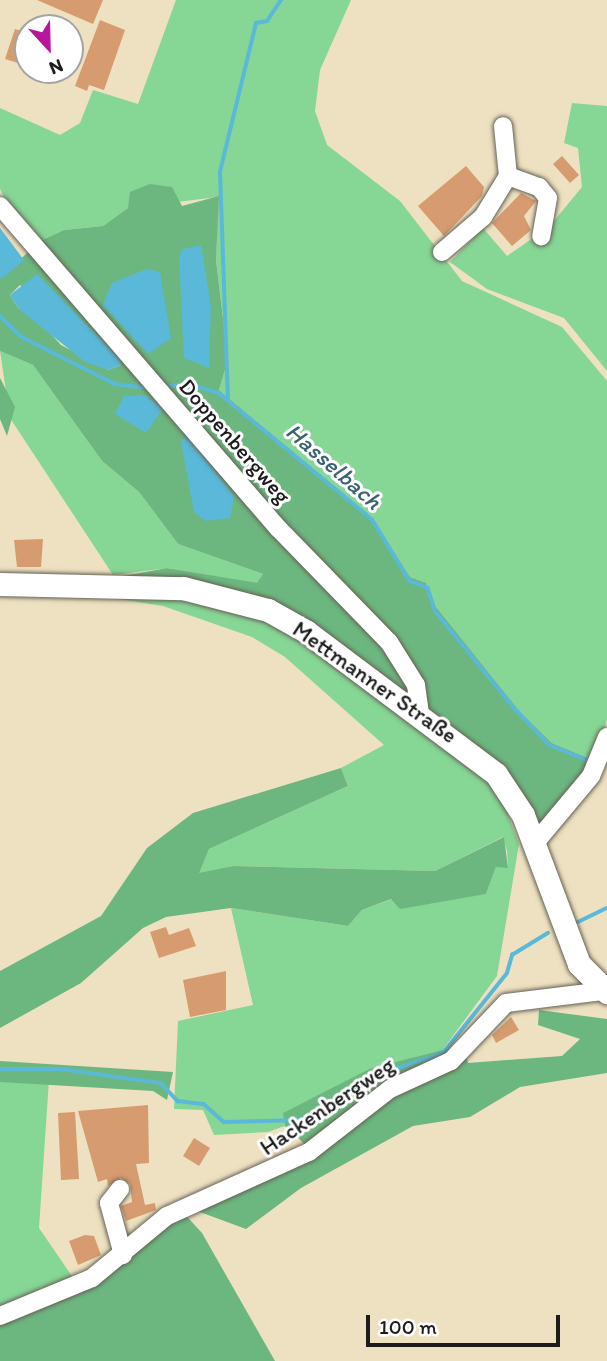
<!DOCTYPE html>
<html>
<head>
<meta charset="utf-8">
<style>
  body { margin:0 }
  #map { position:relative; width:607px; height:1361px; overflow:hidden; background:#eee1c1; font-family:Itim,sans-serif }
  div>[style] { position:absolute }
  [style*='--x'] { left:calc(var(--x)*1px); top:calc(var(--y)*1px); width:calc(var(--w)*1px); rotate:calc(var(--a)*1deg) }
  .green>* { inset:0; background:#86d696 }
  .forest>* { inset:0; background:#6cb77f }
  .water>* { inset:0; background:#5ab9d8 }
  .stream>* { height:3.5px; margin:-1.75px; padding:0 1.75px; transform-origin:1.75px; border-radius:1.75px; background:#5ab9d8 }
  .building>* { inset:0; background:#d69b6f }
  .roads { filter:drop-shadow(0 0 2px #666156) drop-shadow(0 0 2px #666156) }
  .minor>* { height:18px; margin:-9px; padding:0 9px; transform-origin:9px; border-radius:9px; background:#fff }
  .major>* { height:23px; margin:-11.5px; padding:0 11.5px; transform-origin:11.5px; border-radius:11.5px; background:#fff }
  span { translate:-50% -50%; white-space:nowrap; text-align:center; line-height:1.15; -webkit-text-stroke:6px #fff; paint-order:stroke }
  .street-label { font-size:23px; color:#1c1c1c }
  .water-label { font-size:24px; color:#386371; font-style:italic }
  .north { position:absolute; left:14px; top:14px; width:70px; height:70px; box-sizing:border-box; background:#fff; border:2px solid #a4a4a4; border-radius:50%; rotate:158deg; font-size:19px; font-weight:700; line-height:28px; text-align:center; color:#1c1c1c }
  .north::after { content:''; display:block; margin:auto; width:24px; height:32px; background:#b5179e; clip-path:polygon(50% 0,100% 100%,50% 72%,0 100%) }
  .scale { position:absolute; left:366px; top:1315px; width:194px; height:32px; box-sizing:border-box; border:4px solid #1c1c1c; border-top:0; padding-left:9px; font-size:21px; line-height:24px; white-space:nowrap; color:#1c1c1c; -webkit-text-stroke:5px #fff; paint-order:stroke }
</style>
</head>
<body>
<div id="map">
  <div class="green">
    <div style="clip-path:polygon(176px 0,351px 0,320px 70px,315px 111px,327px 145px,400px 201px,462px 281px,562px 327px,607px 381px,607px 720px,593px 760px,552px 743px,521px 713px,429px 598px,425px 583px,410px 577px,373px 519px,219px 390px,228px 360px,216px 260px,218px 197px,128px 208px,103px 226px,64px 230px,40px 241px,9px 208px,0 189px,0 108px,60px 135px,80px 123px,93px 90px,138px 104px)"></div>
    <div style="clip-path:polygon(572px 103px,607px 106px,607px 371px,564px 318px,487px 289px,450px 262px,483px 228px,507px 256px,549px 227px,582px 187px,578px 148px,564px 143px)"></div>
    <div style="clip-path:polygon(0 351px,33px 365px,102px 461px,139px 492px,178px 544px,263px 574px,258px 584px,168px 568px,113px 575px,10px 418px)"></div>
    <div style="clip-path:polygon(75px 592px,171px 595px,273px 620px,499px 790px,519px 844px,497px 976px,441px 1052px,371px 1068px,284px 1113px,285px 1126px,268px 1132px,214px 1135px,203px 1110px,174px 1109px,178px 1021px,253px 1005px,231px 908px,348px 926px,362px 910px,392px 899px,486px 894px,496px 867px,508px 867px,507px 851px,503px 837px,435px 871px,233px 866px,198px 874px,209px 849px,348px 786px,341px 768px,384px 745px,285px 657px,252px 637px,163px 606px)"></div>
    <div style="clip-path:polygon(49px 1080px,39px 1228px,76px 1282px,0 1313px,0 1082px)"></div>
  </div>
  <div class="forest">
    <div style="clip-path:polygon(evenodd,150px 184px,172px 187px,182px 206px,219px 196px,216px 260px,228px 360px,219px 390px,373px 519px,410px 577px,426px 583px,429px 598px,521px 713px,552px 743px,593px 760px,542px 826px,292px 613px,113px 578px,167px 568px,257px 583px,263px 574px,178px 544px,139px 492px,102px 461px,33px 365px,0 351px,0 278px,40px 241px,64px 230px,103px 226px,128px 208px,130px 192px,150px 184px,20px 285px,121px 365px,108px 370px,61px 345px,34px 315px,19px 309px,10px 295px,20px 285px)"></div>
    <div style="clip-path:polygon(0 378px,15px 407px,7px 436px,0 419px)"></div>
    <div style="clip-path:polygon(341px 768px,348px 786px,209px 849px,199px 873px,233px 866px,435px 871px,504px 837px,508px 868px,496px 867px,486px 894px,400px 909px,391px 899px,362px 910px,348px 926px,231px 908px,166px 917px,143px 928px,81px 983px,0 1028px,0 971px,101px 916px,147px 848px,193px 813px)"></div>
    <div style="clip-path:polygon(539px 1010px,607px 1019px,607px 1073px,520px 1087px,470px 1117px,413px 1126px,301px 1188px,246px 1229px,189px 1208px,310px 1149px,285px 1126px,283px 1113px,371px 1068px,464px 1045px,468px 1063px,562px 1056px,580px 1039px,538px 1025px)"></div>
    <div style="clip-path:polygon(0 1061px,173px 1072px,167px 1100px,153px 1091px,0 1082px)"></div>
    <div style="clip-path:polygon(180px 1209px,202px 1233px,275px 1361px,0 1361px,0 1313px,64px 1295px)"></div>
  </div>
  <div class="water">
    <div style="clip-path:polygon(0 228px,24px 260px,3px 278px,0 278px)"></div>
    <div style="clip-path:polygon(201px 245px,211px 306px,209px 368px,184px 358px,179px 258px,182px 249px)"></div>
    <div style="clip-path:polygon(147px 269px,160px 272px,171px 338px,148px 354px,103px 305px,112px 283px)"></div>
    <div style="clip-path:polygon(37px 274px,119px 358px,121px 365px,108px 370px,85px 362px,19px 309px,10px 295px)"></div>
    <div style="clip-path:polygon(144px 395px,163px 408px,146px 433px,115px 414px,124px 396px)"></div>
    <div style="clip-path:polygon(187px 436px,234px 496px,230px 518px,206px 521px,194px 512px,181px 441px)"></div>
  </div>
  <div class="stream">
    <div style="--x:0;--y:316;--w:30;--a:44"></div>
    <div style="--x:22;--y:337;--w:104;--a:26.8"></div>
    <div style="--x:115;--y:384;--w:34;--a:7"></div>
    <div style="--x:164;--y:387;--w:25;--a:-7"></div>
    <div style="--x:189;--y:384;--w:31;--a:17"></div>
    <div style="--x:219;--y:393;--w:198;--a:39.5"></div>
    <div style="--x:372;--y:519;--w:73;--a:58.5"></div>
    <div style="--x:410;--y:581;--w:19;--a:21"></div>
    <div style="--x:428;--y:588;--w:25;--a:72"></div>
    <div style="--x:436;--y:612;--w:128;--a:50.7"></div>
    <div style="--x:517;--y:711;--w:47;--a:45.9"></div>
    <div style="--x:550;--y:745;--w:45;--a:22"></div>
    <div style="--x:228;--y:401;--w:229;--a:-92"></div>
    <div style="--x:220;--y:172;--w:153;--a:-76.4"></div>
    <div style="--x:256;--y:23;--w:11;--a:-10"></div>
    <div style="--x:267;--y:21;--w:25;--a:-56"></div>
    <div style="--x:578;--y:922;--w:32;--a:-26"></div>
    <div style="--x:0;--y:1069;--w:61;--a:0"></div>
    <div style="--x:61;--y:1069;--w:101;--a:8"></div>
    <div style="--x:161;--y:1083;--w:25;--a:47"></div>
    <div style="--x:178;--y:1101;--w:26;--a:7"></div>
    <div style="--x:204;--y:1104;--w:27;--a:42"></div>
    <div style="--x:224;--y:1122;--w:77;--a:-1.5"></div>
    <div style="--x:301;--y:1120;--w:28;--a:-17"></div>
    <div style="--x:328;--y:1112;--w:45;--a:-44.1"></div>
    <div style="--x:360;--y:1081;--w:88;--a:-18.6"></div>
    <div style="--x:443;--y:1053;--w:102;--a:-51.3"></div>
    <div style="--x:507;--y:973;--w:19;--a:-74"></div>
    <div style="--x:512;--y:955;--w:42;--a:-31.4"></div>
  </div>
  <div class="building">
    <div style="clip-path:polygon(37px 0,103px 0,93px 24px)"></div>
    <div style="clip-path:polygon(100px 20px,125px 30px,104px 90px,89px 85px,87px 91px,75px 86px)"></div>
    <div style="clip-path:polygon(15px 29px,28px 33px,28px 66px,5px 59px)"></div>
    <div style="clip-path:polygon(562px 156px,579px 175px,570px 183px,553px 164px)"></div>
    <div style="clip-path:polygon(466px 166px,484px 187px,482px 196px,444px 236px,418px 206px)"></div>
    <div style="clip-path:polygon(521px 193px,536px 201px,524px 216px,531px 230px,512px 246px,492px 223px)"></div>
    <div style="clip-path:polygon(43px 539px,41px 567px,17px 567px,14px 540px)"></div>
    <div style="clip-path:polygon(166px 927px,169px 935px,189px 928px,196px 946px,159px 958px,150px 932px)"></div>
    <div style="clip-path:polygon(226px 971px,226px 1010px,190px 1017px,183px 980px)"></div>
    <div style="clip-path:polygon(511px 1017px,519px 1030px,496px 1043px,492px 1035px)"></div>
    <div style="clip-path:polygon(148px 1105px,149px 1163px,136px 1164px,145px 1205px,155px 1203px,156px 1210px,126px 1221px,121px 1206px,132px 1202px,130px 1184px,121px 1178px,108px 1186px,107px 1179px,98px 1182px,78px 1111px)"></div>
    <div style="clip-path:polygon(75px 1112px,79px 1179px,61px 1180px,58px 1113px)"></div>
    <div style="clip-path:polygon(194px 1138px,210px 1148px,199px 1166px,183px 1156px)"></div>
    <div style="clip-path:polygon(85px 1235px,94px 1236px,101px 1255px,78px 1265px,69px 1241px)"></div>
  </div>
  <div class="roads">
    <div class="minor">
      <div style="--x:508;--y:176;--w:33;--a:20"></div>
      <div style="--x:539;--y:187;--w:14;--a:51"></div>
      <div style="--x:548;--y:198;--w:39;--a:100"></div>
      <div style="--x:0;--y:206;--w:425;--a:49.2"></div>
      <div style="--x:278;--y:528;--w:159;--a:45.8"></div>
      <div style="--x:389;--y:642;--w:51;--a:57.9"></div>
      <div style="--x:416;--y:685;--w:27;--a:82"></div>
      <div style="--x:442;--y:252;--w:54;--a:-40.5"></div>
      <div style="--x:483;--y:217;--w:48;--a:-58.6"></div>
      <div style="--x:508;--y:176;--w:50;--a:-95.7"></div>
      <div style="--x:535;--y:843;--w:87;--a:-50.1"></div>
      <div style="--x:591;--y:776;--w:42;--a:-67.7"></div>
      <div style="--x:120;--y:1189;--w:18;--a:128"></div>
      <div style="--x:109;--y:1203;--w:54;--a:74.9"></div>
      <div style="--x:0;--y:1316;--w:100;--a:-22.4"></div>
      <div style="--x:92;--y:1278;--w:97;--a:-39.6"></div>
      <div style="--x:167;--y:1216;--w:156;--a:-24.3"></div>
      <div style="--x:309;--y:1152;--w:103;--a:-37.9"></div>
      <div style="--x:390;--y:1089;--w:67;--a:-24.7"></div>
      <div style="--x:451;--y:1061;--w:80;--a:-46.5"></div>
      <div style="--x:506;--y:1003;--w:99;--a:-7"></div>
    </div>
    <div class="major">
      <div style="--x:0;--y:584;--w:183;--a:1.3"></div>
      <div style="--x:183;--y:588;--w:88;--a:14.5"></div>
      <div style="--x:268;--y:610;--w:45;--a:29.4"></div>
      <div style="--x:307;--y:632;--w:236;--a:36.9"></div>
      <div style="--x:496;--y:774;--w:49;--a:56.6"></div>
      <div style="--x:523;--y:815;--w:159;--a:69.4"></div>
      <div style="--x:579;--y:964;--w:40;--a:45"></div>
    </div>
  </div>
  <div class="street-label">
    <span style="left:235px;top:441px;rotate:49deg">Doppenbergweg</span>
    <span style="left:375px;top:682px;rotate:35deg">Mettmanner Straße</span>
    <span style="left:327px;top:1106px;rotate:-34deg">Hackenbergweg</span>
  </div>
  <div class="water-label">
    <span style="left:334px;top:466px;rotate:41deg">Hasselbach</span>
  </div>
  <div class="north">N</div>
  <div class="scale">100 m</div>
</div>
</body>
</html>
